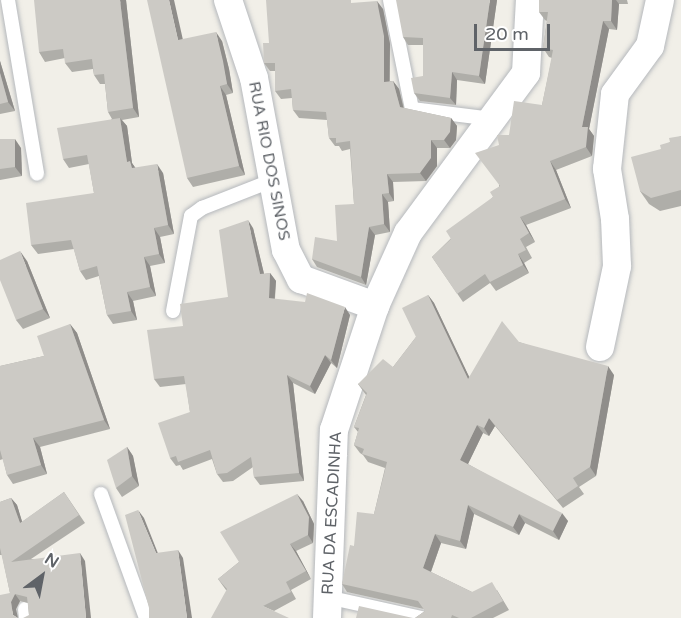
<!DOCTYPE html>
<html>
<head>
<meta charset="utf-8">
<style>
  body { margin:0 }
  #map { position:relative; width:681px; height:618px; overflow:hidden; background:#f1efe8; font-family:"Varela Round",sans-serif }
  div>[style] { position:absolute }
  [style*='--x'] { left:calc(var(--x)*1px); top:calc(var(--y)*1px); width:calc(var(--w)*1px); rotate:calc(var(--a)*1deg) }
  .roads { filter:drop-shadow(0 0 2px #b5b8bc) drop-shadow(0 0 2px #b5b8bc) }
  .service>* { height:14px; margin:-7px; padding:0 7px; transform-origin:7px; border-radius:7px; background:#fff }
  .minor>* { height:28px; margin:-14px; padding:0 14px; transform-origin:14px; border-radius:14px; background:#fff }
  .wall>* { inset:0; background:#afaea9 }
  .shaded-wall>* { inset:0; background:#8f8d8a }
  .building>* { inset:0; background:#cccac5 }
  span { translate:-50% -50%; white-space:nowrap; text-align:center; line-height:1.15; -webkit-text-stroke:6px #fff; paint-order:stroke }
  .street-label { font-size:16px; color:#5f6368 }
  .north { position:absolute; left:12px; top:546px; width:60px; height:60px; -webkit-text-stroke:4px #fff; paint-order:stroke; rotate:32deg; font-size:16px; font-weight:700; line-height:24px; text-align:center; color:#5f6368 }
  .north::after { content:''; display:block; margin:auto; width:21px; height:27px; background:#5f6368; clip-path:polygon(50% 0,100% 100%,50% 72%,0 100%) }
  .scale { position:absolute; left:474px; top:24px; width:76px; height:27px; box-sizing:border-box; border:3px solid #5f6368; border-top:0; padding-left:8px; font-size:18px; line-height:21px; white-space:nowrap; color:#5f6368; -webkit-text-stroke:4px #fff; paint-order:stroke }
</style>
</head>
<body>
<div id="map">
  <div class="roads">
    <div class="service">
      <div style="--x:8;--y:0;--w:176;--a:80.5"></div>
      <div style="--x:390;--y:0;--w:111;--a:78.6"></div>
      <div style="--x:412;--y:109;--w:81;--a:7.1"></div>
      <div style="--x:173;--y:311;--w:97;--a:-79.3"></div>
      <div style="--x:191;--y:216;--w:14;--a:-36"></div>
      <div style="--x:202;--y:208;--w:76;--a:-21.5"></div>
      <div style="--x:101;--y:494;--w:132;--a:70.1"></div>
      <div style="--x:327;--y:597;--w:97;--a:12.5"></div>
      <div style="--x:25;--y:609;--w:9;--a:84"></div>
    </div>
    <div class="minor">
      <div style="--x:228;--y:0;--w:82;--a:71.6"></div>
      <div style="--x:254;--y:78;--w:175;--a:79.5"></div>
      <div style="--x:286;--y:250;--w:33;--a:63"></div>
      <div style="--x:301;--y:279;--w:79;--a:20"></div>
      <div style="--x:600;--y:347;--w:83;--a:-78.1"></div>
      <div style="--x:617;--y:266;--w:47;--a:-92.4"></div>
      <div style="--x:615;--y:219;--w:51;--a:-99.1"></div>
      <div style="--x:607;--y:169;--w:75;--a:-83.9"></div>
      <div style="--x:615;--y:94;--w:59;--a:-53.9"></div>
      <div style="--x:650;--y:46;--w:47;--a:-77.7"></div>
      <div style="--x:327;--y:618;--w:188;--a:-87.9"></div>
      <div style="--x:334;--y:430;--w:131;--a:-71.7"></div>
      <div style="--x:375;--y:306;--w:80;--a:-65.7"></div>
      <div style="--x:408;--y:233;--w:199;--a:-53.6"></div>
      <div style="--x:526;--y:73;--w:73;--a:-86.9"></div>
    </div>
  </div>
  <div class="wall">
    <div style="clip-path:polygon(126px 0,139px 117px,122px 120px,127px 126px,132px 163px,135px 168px,163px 173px,174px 234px,160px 237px,165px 263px,150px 266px,156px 296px,133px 301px,137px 320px,113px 324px,107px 315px,99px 276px,86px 280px,80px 271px,74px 249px,38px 254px,31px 245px,94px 193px,89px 164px,69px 168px,63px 159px,112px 119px,108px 112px,105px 84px,100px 84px,94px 75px,93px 69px,72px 72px,65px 63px,65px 58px,45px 62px,39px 52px)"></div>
    <div style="clip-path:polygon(497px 0,485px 84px,457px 80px,456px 105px,420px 101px,414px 93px,423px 76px,423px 45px,408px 45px,403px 37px)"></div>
    <div style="clip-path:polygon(539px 0,627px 0,628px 4px,619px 4px,617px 30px,609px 29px,589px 129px,594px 136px,592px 156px,556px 170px,571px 208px,526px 225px,535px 242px,526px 247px,532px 258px,524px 263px,529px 273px,496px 291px,490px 283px,463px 302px,432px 257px,493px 197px,499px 187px,499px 145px,509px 135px,542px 105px,552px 58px,549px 57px,543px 48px,547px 21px,545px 20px,539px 12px)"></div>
    <div style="clip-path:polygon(356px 3px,383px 9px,390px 44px,390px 81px,393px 81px,399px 89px,404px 108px,451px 118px,457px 126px,456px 140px,450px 148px,437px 148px,437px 166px,426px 181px,393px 182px,394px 201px,388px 202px,390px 232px,375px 235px,366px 285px,317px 267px,312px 259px,337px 241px,354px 204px,350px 149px,342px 151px,339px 146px,335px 146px,329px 138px,327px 120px,299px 118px,293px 110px,292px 98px,281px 99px,275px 91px,275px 71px,270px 71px,264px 63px,269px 43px)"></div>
    <div style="clip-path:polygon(183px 40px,222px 41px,229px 69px,233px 93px,226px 95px,245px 175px,193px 187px,187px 178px)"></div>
    <div style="clip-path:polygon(0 61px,15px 111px,0 114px)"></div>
    <div style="clip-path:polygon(681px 136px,681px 206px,660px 211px,649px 204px,640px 191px,661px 149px,670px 142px)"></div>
    <div style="clip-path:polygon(0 139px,21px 148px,22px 176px,0 180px)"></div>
    <div style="clip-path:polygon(253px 228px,264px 274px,270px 273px,276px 281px,275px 299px,350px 315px,337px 368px,331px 363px,315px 394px,293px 383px,304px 481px,260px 485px,254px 477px,253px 467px,233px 481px,223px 482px,217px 474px,212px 459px,183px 470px,180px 465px,176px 466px,170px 458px,190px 412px,186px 384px,160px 387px,154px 379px,183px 326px,228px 297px)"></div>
    <div style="clip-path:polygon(27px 261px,50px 318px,23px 329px,16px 320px)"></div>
    <div style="clip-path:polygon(428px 295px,434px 303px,469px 377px,519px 342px,614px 375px,596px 476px,579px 487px,584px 494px,563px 508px,495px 426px,489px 436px,483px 433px,468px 464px,568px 521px,559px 540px,525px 523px,519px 535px,474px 514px,466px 549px,441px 543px,431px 572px,472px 592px,497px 590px,509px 610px,493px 618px,415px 618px,425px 611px,424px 609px,347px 592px,342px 584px,354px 546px,374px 514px,385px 468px,368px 462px,363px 455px,360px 453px,354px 445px,358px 432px,354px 427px,366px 395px,358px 384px,393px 367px,416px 337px)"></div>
    <div style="clip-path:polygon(70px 324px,77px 333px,110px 429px,40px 447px,47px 474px,13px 484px,7px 475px,3px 459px,0 460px,0 366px,44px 356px)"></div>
    <div style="clip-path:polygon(127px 447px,133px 456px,139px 486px,122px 497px,116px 488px)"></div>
    <div style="clip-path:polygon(64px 492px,85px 523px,31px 559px,85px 561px,29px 615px,28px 603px,20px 601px,16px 609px,0 618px,10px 593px,2px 555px,0 555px,0 502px,11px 498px,17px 505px,22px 522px)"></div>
    <div style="clip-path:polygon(303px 501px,314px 524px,313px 543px,296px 551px,311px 579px,291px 590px,296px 599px,274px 611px,226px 590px,218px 579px,239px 562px)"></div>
  </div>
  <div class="shaded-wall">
    <div style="clip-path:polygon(120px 0,126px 0,139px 117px,133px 108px)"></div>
    <div style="clip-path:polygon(169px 0,174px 0,185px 49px,178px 40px)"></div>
    <div style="clip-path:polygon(490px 0,497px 0,485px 84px,479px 76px)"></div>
    <div style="clip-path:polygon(612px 0,616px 0,619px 4px,617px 30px,611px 21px)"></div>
    <div style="clip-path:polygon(377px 1px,383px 9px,390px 44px,389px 90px,384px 82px)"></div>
    <div style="clip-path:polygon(603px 21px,609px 29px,589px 129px,594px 136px,592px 156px,586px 147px,582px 127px)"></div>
    <div style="clip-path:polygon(216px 32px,222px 41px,229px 69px,233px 93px,227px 84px)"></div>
    <div style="clip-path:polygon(0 61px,15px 111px,8px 102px,0 73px)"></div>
    <div style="clip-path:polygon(452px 72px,457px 80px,456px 105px,450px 98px)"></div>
    <div style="clip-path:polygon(393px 81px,399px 89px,405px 115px,400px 107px)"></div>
    <div style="clip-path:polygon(220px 86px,226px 95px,245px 175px,239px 166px)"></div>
    <div style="clip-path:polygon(120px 118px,127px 126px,132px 163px,137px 170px,138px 177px,127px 162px)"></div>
    <div style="clip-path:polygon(451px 118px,457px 126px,456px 140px,450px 148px,444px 140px)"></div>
    <div style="clip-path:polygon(15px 139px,21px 148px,22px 176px,15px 167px)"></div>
    <div style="clip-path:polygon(431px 140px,437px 148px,437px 166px,426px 181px,420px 173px)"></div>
    <div style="clip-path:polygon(550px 161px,556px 170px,571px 208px,565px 199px)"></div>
    <div style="clip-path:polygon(157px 164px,163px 173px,174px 234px,168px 225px)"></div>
    <div style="clip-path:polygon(387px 174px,393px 182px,394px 201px,389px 193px)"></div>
    <div style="clip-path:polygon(382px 194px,388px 202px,390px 232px,384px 224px)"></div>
    <div style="clip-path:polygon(520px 217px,526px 225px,535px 242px,529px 233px)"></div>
    <div style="clip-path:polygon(248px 220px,253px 228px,266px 282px,260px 274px)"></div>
    <div style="clip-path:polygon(369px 227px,375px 235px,366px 285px,361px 277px)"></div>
    <div style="clip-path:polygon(154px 228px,160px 237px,165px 263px,159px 254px)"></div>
    <div style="clip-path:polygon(20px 251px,27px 261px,50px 318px,43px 309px)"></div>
    <div style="clip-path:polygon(518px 254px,524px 263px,529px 273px,523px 265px)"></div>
    <div style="clip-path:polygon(144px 257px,150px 266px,156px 296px,150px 287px)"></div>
    <div style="clip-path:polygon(270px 273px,276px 281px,274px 306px,269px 298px)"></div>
    <div style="clip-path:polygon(127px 292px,133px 301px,137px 320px,131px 311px)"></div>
    <div style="clip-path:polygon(428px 295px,434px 303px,474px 387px,468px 379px)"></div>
    <div style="clip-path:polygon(345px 307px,350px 315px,337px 368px,331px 360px)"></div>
    <div style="clip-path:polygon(70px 324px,77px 333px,110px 429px,104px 420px)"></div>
    <div style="clip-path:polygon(325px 355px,331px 363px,315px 394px,310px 386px)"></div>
    <div style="clip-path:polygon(608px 366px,614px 375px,596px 476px,590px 467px)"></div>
    <div style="clip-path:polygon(287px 375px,293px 383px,304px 481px,299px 473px)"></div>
    <div style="clip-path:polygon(489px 418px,495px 426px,489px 436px,484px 428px)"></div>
    <div style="clip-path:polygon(477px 425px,483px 433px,466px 468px,460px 460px)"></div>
    <div style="clip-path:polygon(33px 438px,40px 447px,47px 474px,41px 465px)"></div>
    <div style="clip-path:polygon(127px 447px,133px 456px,139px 486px,132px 476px)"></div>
    <div style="clip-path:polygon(297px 494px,303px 501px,314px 524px,313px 543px,308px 535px)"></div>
    <div style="clip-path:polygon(11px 498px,17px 505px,25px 531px,20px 523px)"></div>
    <div style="clip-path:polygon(468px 505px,474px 514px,466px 549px,460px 541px)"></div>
    <div style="clip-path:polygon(138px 510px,144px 518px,161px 561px,156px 553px)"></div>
    <div style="clip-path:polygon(562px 513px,568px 521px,559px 540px,553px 531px)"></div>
    <div style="clip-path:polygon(519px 514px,525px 523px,519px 535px,513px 527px)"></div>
    <div style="clip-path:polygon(435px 534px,441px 543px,429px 577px,423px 568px)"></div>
    <div style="clip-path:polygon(290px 544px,296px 551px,311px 579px,306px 571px)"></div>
    <div style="clip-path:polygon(178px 550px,183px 558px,192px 618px,187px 618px)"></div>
    <div style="clip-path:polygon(80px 553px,85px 561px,91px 618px,86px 618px)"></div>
    <div style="clip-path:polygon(15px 594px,20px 601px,16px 609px,18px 618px,13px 615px,11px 602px)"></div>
  </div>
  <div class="building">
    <div style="clip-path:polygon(34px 0,120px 0,133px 108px,108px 112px,104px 74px,94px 75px,92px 59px,65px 63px,63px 49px,39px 52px)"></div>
    <div style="clip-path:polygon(147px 0,169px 0,178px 40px,216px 32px,223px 61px,227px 84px,220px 86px,239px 166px,187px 178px)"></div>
    <div style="clip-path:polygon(266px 0,351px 0,351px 3px,377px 1px,384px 36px,384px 82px,393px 81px,400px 107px,451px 118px,450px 132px,444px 140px,431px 140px,431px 158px,420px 173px,387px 174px,389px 193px,382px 194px,384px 224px,369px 227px,361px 277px,312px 259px,315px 237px,337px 241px,335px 205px,354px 204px,350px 141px,336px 143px,336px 138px,329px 138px,326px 112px,293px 110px,291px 89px,275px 91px,275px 63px,264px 63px,263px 43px,269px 43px)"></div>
    <div style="clip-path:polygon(396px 0,490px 0,479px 76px,452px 72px,450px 98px,414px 93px,411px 78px,423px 76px,423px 38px,403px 37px)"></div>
    <div style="clip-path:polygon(539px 0,612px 0,611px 21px,603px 21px,582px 127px,588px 127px,586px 147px,550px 161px,565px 199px,520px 217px,529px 233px,520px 239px,526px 250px,518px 254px,523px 265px,490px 282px,485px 274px,457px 294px,432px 257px,451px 239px,446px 231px,493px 197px,490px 192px,500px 186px,475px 153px,499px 145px,497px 135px,509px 135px,514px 101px,542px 105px,553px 50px,543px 48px,548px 12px,539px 12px)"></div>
    <div style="clip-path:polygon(0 73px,8px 102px,0 104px)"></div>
    <div style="clip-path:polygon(120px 118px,127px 162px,130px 161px,132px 168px,157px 164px,168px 225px,154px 228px,159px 254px,144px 257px,150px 287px,127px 292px,131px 311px,107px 315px,97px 266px,80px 271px,71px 240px,31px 245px,26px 203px,94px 193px,87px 155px,63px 159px,57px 128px)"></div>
    <div style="clip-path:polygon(681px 136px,681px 190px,651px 198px,640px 191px,631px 157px,661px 149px,660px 145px,670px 142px,669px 138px)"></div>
    <div style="clip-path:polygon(0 139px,15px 139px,15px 167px,0 169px)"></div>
    <div style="clip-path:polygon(248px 220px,260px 274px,270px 273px,269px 298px,305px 302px,307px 293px,345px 307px,331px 360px,325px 355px,310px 386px,287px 375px,299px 473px,254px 477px,251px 457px,227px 473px,217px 474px,210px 450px,178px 462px,176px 456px,170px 458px,158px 423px,190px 412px,184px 376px,154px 379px,147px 330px,183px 326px,180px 304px,228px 297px,219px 230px)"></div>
    <div style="clip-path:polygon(20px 251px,43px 309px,16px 320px,0 280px,0 260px)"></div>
    <div style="clip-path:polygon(428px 295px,468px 379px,502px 321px,519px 342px,608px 366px,590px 467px,573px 478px,578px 486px,557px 500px,489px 418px,484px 428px,477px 425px,460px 460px,562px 513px,553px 531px,519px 514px,513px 527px,468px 505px,460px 541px,435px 534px,423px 568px,472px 592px,492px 582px,503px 601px,471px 618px,459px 618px,452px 615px,451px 618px,415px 618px,425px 611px,418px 601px,342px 584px,350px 545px,354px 546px,357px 512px,374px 514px,387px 462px,362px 454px,364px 449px,354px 445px,359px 428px,354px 427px,367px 393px,358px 384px,383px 359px,393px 367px,416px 337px,402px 308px)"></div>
    <div style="clip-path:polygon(70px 324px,104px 420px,33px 438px,41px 465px,7px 475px,0 450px,0 366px,44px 356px,37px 336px)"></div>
    <div style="clip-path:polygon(127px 447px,132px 476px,116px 488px,107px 460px)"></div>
    <div style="clip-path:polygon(64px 492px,79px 515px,11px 562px,80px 553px,86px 618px,23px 618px,29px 615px,27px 597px,15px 594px,11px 602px,13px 615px,18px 618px,0 618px,0 595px,10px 593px,0 548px,0 502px,11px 498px,20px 523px)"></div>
    <div style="clip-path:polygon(297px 494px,309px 517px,308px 535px,290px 544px,306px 571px,286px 582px,291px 592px,263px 606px,289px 618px,211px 618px,227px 589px,218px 579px,239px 562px,220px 532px)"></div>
    <div style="clip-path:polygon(138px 510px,156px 553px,178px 550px,187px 618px,149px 618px,149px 608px,125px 515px)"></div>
    <div style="clip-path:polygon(359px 606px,413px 618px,356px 618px)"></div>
  </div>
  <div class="street-label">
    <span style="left:269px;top:161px;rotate:79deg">RUA RIO DOS SINOS</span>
    <span style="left:332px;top:513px;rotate:-87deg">RUA DA ESCADINHA</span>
  </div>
  <div class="north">N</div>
  <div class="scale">20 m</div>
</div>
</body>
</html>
